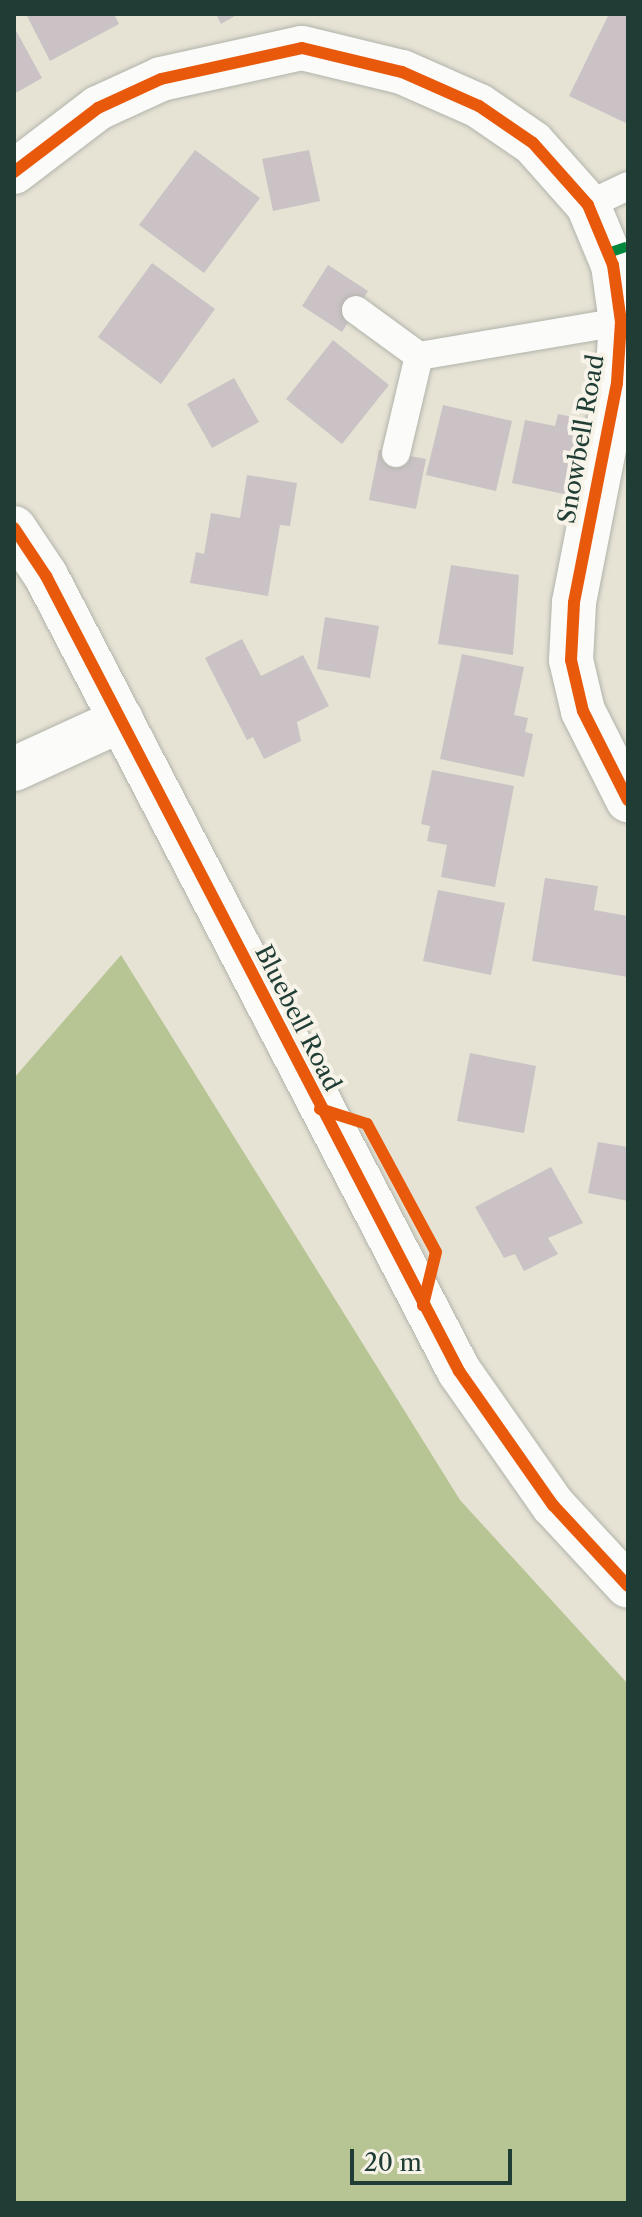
<!DOCTYPE html>
<html>
<head>
<meta charset="utf-8">
<style>
  body { margin:0 }
  #map { position:relative; width:642px; height:2217px; overflow:hidden; background:#e6e3d5; font-family:"Libre Caslon Text",serif }
  div>[style] { position:absolute }
  [style*='--x'] { left:calc(var(--x)*1px); top:calc(var(--y)*1px); width:calc(var(--w)*1px); rotate:calc(var(--a)*1deg) }
  .forest>* { inset:0; background:#b7c493 }
  .building>* { inset:0; background:#cac2c4 }
  .roads { filter:drop-shadow(0 0 2px #b2b3aa) drop-shadow(0 0 2px #b2b3aa) }
  .service>* { height:28px; margin:-14px; padding:0 14px; transform-origin:14px; border-radius:14px; background:#fbfbf9 }
  .minor>* { height:44px; margin:-22px; padding:0 22px; transform-origin:22px; border-radius:22px; background:#fbfbf9 }
  .tertiary>* { height:44px; margin:-22px; padding:0 22px; transform-origin:22px; border-radius:22px; background:#fbfbf9 }
  .quiet>* { height:10px; margin-top:-5px; transform-origin:0; background:repeating-linear-gradient(90deg,#00873e 0 20px,transparent 0 30px) }
  .cycleway>* { height:12px; margin:-6px; padding:0 6px; transform-origin:6px; border-radius:6px; background:#e8590c }
  span { translate:-50% -50%; white-space:nowrap; text-align:center; line-height:1.15; -webkit-text-stroke:8px #f7f3e8; paint-order:stroke }
  .street-label { font-size:24px; color:#1f3d34 }
  .frame { position:absolute; inset:0; border:16px solid #1f3d34; pointer-events:none }
  .scale { position:absolute; left:350px; top:2149px; width:162px; height:36px; box-sizing:border-box; border:4px solid #1f3d34; border-top:0; padding-left:10px; font-size:24px; line-height:28px; white-space:nowrap; color:#1f3d34; -webkit-text-stroke:6px #f7f3e8; paint-order:stroke }
</style>
</head>
<body>
<div id="map">
  <div class="forest">
    <div style="clip-path:polygon(121px 955px,460px 1500px,628px 1684px,628px 2203px,14px 2203px,14px 1078px)"></div>
  </div>
  <div class="building">
    <div style="clip-path:polygon(26px 14px,114px 14px,119px 24px,50px 61px)"></div>
    <div style="clip-path:polygon(216px 14px,238px 14px,221px 24px)"></div>
    <div style="clip-path:polygon(609px 14px,628px 14px,628px 124px,569px 96px)"></div>
    <div style="clip-path:polygon(14px 27px,42px 78px,14px 94px)"></div>
    <div style="clip-path:polygon(195px 150px,260px 198px,204px 273px,139px 225px)"></div>
    <div style="clip-path:polygon(309px 150px,320px 201px,273px 211px,262px 159px)"></div>
    <div style="clip-path:polygon(152px 263px,215px 309px,161px 384px,98px 337px)"></div>
    <div style="clip-path:polygon(328px 265px,368px 291px,342px 332px,302px 306px)"></div>
    <div style="clip-path:polygon(333px 340px,389px 385px,342px 444px,286px 399px)"></div>
    <div style="clip-path:polygon(234px 378px,259px 422px,212px 448px,187px 404px)"></div>
    <div style="clip-path:polygon(443px 405px,512px 421px,496px 491px,426px 475px)"></div>
    <div style="clip-path:polygon(558px 414px,603px 423px,587px 499px,512px 483px,525px 420px,555px 426px)"></div>
    <div style="clip-path:polygon(379px 450px,426px 459px,416px 509px,369px 500px)"></div>
    <div style="clip-path:polygon(247px 475px,297px 483px,290px 526px,280px 525px,268px 596px,190px 583px,196px 552px,204px 554px,211px 513px,240px 518px)"></div>
    <div style="clip-path:polygon(451px 565px,519px 575px,513px 655px,438px 644px)"></div>
    <div style="clip-path:polygon(325px 617px,379px 626px,370px 678px,317px 669px)"></div>
    <div style="clip-path:polygon(242px 639px,261px 676px,303px 655px,329px 706px,297px 722px,301px 741px,264px 759px,253px 737px,247px 740px,205px 658px)"></div>
    <div style="clip-path:polygon(462px 654px,524px 667px,514px 715px,528px 718px,525px 732px,533px 734px,524px 777px,440px 759px)"></div>
    <div style="clip-path:polygon(432px 770px,514px 786px,495px 887px,441px 877px,447px 845px,427px 841px,430px 826px,421px 824px)"></div>
    <div style="clip-path:polygon(545px 878px,598px 886px,594px 910px,628px 916px,628px 977px,532px 961px)"></div>
    <div style="clip-path:polygon(438px 890px,505px 903px,491px 975px,423px 961px)"></div>
    <div style="clip-path:polygon(470px 1053px,536px 1066px,524px 1133px,457px 1121px)"></div>
    <div style="clip-path:polygon(598px 1142px,628px 1147px,628px 1201px,588px 1193px)"></div>
    <div style="clip-path:polygon(551px 1167px,583px 1223px,548px 1238px,558px 1254px,524px 1271px,515px 1254px,504px 1258px,475px 1207px)"></div>
  </div>
  <div class="roads">
    <div class="service">
      <div style="--x:588;--y:205;--w:44;--a:-25.4"></div>
      <div style="--x:356;--y:310;--w:78;--a:36.1"></div>
      <div style="--x:419;--y:356;--w:205;--a:-9.6"></div>
      <div style="--x:396;--y:453;--w:100;--a:-76.7"></div>
    </div>
    <div class="minor">
      <div style="--x:14;--y:172;--w:106;--a:-37.3"></div>
      <div style="--x:98;--y:108;--w:69;--a:-24.7"></div>
      <div style="--x:161;--y:79;--w:144;--a:-12.4"></div>
      <div style="--x:302;--y:48;--w:103;--a:13.5"></div>
      <div style="--x:402;--y:72;--w:84;--a:23.8"></div>
      <div style="--x:479;--y:106;--w:65;--a:34.4"></div>
      <div style="--x:533;--y:143;--w:83;--a:48.4"></div>
      <div style="--x:588;--y:205;--w:65;--a:67.4"></div>
      <div style="--x:613;--y:265;--w:58;--a:82"></div>
      <div style="--x:621;--y:322;--w:61;--a:93.8"></div>
      <div style="--x:617;--y:383;--w:224;--a:101.1"></div>
      <div style="--x:574;--y:603;--w:57;--a:93"></div>
      <div style="--x:571;--y:660;--w:52;--a:76.8"></div>
      <div style="--x:583;--y:711;--w:100;--a:63.2"></div>
      <div style="--x:14;--y:769;--w:118;--a:-24.6"></div>
    </div>
    <div class="tertiary">
      <div style="--x:14;--y:528;--w:58;--a:56.3"></div>
      <div style="--x:46;--y:576;--w:896;--a:62.55"></div>
      <div style="--x:459;--y:1371;--w:164;--a:55"></div>
      <div style="--x:553;--y:1505;--w:110;--a:47.2"></div>
    </div>
  </div>
  <div class="quiet">
    <div style="--x:608;--y:253;--w:21;--a:-19"></div>
  </div>
  <div class="cycleway">
    <div style="--x:14;--y:172;--w:106;--a:-37.3"></div>
    <div style="--x:98;--y:108;--w:69;--a:-24.7"></div>
    <div style="--x:161;--y:79;--w:144;--a:-12.4"></div>
    <div style="--x:302;--y:48;--w:103;--a:13.5"></div>
    <div style="--x:402;--y:72;--w:84;--a:23.8"></div>
    <div style="--x:479;--y:106;--w:65;--a:34.4"></div>
    <div style="--x:533;--y:143;--w:83;--a:48.4"></div>
    <div style="--x:588;--y:205;--w:65;--a:67.4"></div>
    <div style="--x:613;--y:265;--w:58;--a:82"></div>
    <div style="--x:621;--y:322;--w:61;--a:93.8"></div>
    <div style="--x:617;--y:383;--w:224;--a:101.1"></div>
    <div style="--x:574;--y:603;--w:57;--a:93"></div>
    <div style="--x:571;--y:660;--w:52;--a:76.8"></div>
    <div style="--x:583;--y:711;--w:100;--a:63.2"></div>
    <div style="--x:14;--y:528;--w:58;--a:56.3"></div>
    <div style="--x:46;--y:576;--w:896;--a:62.55"></div>
    <div style="--x:459;--y:1371;--w:164;--a:55"></div>
    <div style="--x:553;--y:1505;--w:110;--a:47.2"></div>
    <div style="--x:320;--y:1109;--w:49;--a:17.7"></div>
    <div style="--x:367;--y:1124;--w:145;--a:61.7"></div>
    <div style="--x:436;--y:1252;--w:55;--a:103.8"></div>
  </div>
  <div class="street-label">
    <span style="left:581px;top:439px;rotate:-80deg">Snowbell Road</span>
    <span style="left:298px;top:1018px;rotate:63deg">Bluebell Road</span>
  </div>
  <div class="frame"></div>
  <div class="scale">20 m</div>
</div>
</body>
</html>
